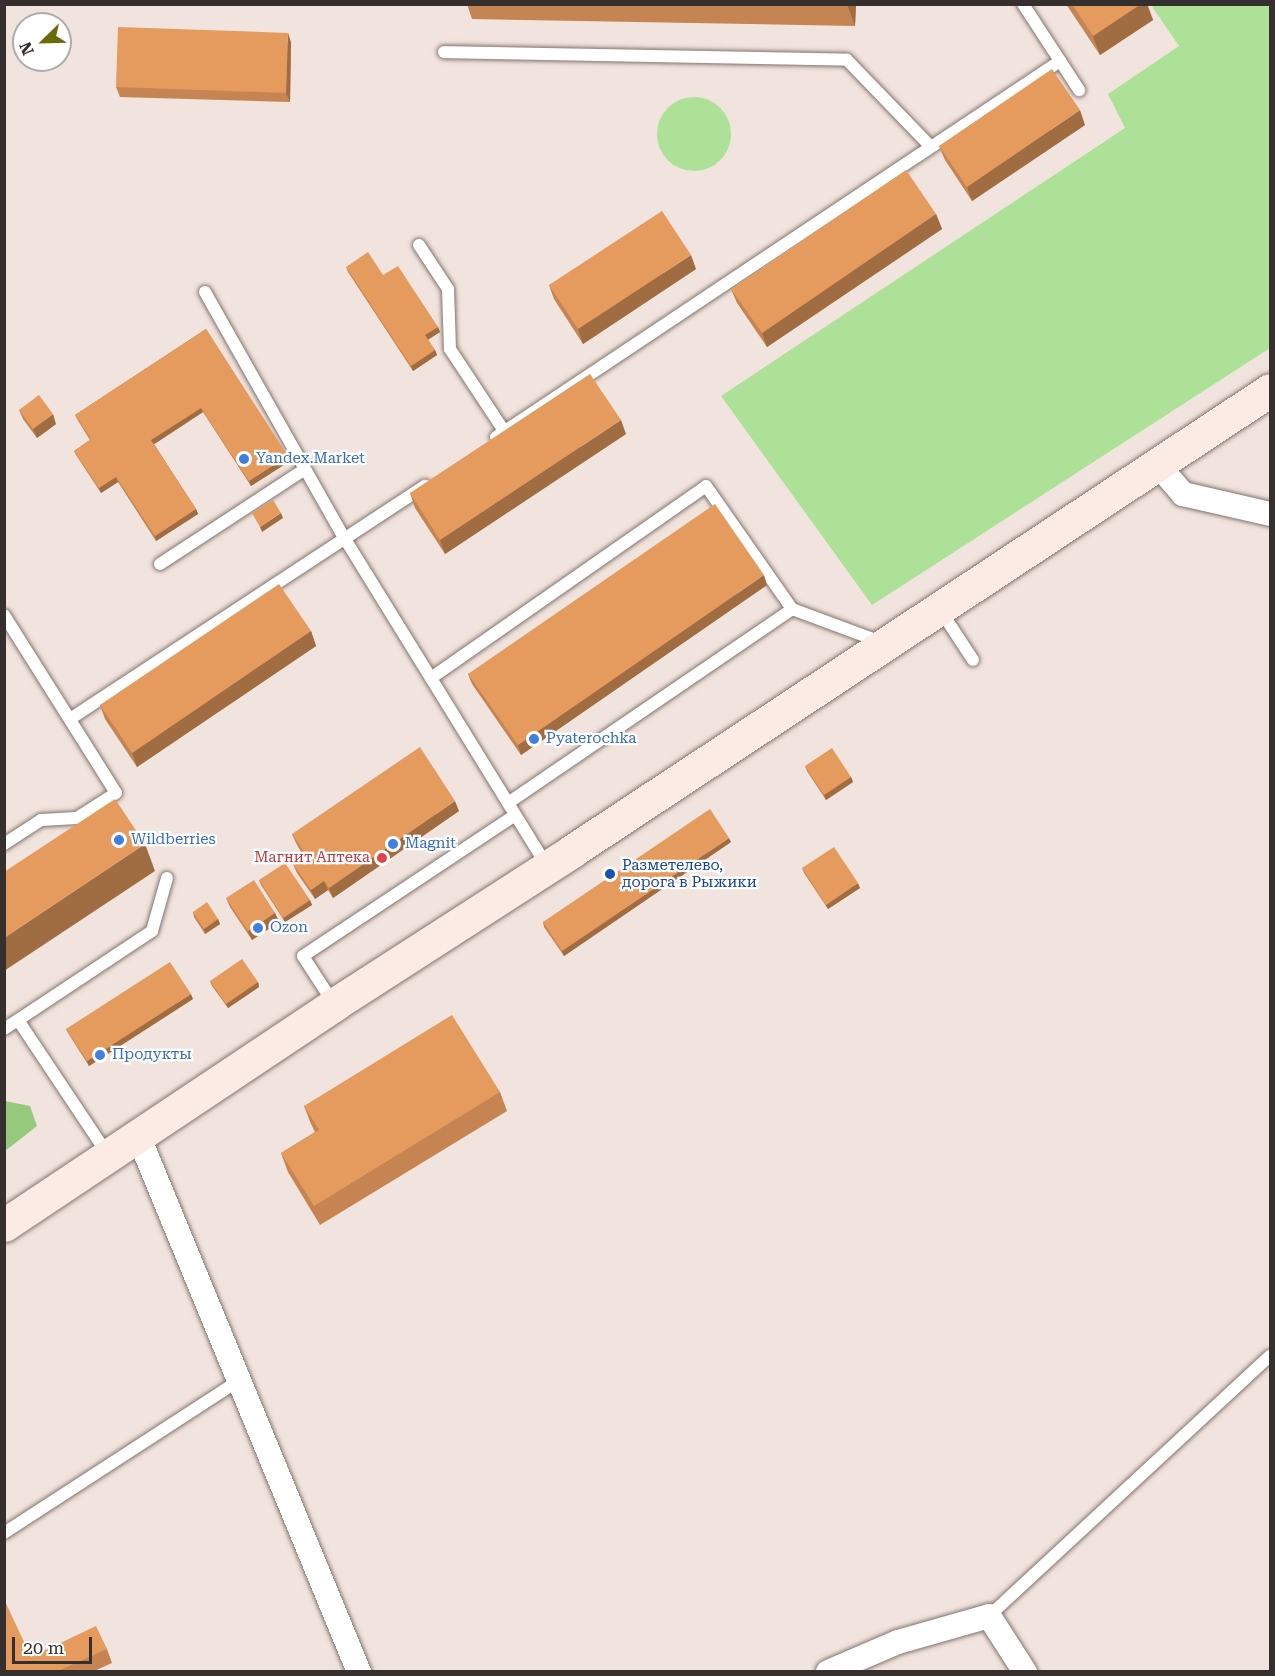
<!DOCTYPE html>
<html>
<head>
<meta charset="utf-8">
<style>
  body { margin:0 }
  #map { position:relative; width:1275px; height:1676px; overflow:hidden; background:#f1e3dd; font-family:"Roboto Serif",serif }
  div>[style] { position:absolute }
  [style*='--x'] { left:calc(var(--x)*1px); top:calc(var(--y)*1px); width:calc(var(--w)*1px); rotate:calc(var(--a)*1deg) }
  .green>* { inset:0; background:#ade197 }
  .round { border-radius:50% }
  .forest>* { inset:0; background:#95ca7e }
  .roads { filter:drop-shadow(0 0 2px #82756f) drop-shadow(0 0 2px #82756f) }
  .lane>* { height:12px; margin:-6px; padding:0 6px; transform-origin:6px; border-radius:6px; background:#fff }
  .street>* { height:24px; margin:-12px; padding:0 12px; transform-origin:12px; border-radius:12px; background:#fff }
  .secondary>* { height:33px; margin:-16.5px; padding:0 16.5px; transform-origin:16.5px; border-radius:16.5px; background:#fcebe5 }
  .wall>* { inset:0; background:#c58451 }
  .shaded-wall>* { inset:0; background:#a06c42 }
  .building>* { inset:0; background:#e59a5e }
  .dots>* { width:16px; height:16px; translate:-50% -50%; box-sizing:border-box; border:3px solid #fff; border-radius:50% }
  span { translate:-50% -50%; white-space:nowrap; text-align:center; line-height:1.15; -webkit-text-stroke:4.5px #fff; paint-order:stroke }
  .shop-label { font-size:15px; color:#366cbe }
  .left { translate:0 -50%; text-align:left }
  .health-label { font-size:15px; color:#be3a42 }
  .right { translate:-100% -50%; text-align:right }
  .transit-label { font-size:15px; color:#164399 }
  .frame { position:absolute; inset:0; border:6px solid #35302d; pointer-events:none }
  .north { position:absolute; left:12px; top:12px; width:60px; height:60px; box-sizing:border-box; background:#fff; border:2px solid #aeacab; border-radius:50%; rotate:247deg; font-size:16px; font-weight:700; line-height:24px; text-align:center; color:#35302d }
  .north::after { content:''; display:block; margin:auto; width:21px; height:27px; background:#6a6b0a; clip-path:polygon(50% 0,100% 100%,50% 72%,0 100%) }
  .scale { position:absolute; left:12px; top:1637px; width:80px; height:27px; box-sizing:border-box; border:3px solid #35302d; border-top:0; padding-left:8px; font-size:18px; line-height:21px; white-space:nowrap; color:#35302d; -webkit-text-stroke:4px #fff; paint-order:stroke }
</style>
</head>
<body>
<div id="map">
  <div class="green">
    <div style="clip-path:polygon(1151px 5px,1270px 5px,1270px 348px,872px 605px,721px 396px,1125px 128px,1108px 94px,1179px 46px)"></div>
    <div class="round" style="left:657px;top:97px;width:74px;height:74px"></div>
  </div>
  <div class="forest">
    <div style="clip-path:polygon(5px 1101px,30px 1106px,37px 1126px,5px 1151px)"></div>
  </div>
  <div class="roads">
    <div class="lane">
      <div style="--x:1023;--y:4;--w:103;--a:56.9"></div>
      <div style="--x:444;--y:52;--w:403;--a:1.1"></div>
      <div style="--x:847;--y:60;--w:118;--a:46"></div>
      <div style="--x:419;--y:245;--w:53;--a:56.6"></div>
      <div style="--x:448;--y:289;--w:60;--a:88.1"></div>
      <div style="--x:450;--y:349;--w:98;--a:56.6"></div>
      <div style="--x:205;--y:292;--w:284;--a:60.5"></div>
      <div style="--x:345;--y:539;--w:384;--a:58.3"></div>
      <div style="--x:496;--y:437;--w:678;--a:-33.69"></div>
      <div style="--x:160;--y:564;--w:173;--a:-33.2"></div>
      <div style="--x:939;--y:608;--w:62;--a:56.8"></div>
      <div style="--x:4;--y:615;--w:210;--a:57.8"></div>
      <div style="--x:116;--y:793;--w:46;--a:147.3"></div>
      <div style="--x:77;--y:818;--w:36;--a:177"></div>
      <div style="--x:41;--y:820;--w:44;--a:147"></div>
      <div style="--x:431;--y:678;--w:335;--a:-34.9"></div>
      <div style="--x:706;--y:486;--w:150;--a:55"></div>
      <div style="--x:70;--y:719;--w:425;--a:-33.3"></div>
      <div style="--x:508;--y:803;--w:344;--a:-34.3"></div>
      <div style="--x:792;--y:609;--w:95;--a:20.3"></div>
      <div style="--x:334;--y:1004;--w:57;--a:-122.9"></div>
      <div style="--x:303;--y:956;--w:253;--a:-33.6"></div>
      <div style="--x:18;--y:1020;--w:161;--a:-33.6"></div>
      <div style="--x:152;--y:931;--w:55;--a:-74.2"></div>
      <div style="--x:4;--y:1029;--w:17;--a:-33"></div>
      <div style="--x:18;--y:1020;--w:162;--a:56.3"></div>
      <div style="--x:4;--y:1533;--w:281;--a:-33"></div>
      <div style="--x:989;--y:1616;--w:383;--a:-42.8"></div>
    </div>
    <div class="street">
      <div style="--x:1157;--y:464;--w:40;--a:49"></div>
      <div style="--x:1183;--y:494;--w:89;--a:12.9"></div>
      <div style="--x:138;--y:1135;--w:581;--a:67.63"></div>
      <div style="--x:828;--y:1672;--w:76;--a:-23.2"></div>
      <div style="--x:898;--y:1642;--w:95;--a:-15.9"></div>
      <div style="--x:989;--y:1616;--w:67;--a:57.3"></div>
    </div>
    <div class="secondary">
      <div style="--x:4;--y:1225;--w:398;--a:-33.7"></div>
      <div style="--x:335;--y:1004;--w:282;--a:-32.8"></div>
      <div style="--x:572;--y:851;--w:836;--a:-33.44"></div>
    </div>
  </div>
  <div class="wall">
    <div style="clip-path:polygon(467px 4px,856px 4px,855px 26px,472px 19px)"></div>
    <div style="clip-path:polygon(1066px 4px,1147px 4px,1153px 20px,1100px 55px)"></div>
    <div style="clip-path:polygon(291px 42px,290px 102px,120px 97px,116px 87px)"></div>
    <div style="clip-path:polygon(1085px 125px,972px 201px,945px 160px,939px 146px)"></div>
    <div style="clip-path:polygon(936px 214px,942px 229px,767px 347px,737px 303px,731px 289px)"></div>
    <div style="clip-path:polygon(346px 267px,383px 275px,438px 327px,440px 332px,428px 340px,435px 350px,437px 355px,413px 371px,348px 272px)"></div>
    <div style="clip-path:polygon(696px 269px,583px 344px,554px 299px,549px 285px)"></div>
    <div style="clip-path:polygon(206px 329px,290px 461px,251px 486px,203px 412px,154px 444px,196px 509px,198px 514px,156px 541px,118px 482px,101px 493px,76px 455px,74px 451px,90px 440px,77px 419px,75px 415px)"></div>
    <div style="clip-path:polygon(19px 410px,56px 424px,37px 438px,23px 419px)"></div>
    <div style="clip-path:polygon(626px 434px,445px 554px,415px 508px,410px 493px)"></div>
    <div style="clip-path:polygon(767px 585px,521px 755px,472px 684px,468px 674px)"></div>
    <div style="clip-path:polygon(311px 631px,316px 646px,137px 767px,105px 719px,100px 705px)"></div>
    <div style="clip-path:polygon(805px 766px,851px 777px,853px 782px,826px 800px,807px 771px)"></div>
    <div style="clip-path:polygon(459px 811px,333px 898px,328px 890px,315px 899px,297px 873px,293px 864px,304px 857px,296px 843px,292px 834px)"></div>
    <div style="clip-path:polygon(731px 842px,564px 956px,544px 927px,543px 922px)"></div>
    <div style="clip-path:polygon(802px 868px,860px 888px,828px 909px,804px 873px)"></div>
    <div style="clip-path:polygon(259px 880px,310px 900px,312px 905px,285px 922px,261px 885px)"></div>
    <div style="clip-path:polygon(226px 898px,275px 913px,279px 922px,252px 940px,230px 907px)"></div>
    <div style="clip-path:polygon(193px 912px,218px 919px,220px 924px,205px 934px,194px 917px)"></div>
    <div style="clip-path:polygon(210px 981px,258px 982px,259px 987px,228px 1008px,212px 986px)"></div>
    <div style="clip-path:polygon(193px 999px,89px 1066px,68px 1033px,66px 1029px)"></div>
    <div style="clip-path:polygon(500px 1092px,507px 1111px,320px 1225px,288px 1172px,281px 1153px,315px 1132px,311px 1124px,304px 1106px)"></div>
    <div style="clip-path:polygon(107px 1649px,112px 1663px,94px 1671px,4px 1671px,31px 1657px)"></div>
  </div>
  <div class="shaded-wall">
    <div style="clip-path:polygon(847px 4px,856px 4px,855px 26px)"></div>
    <div style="clip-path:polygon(1141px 4px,1147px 4px,1153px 20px,1100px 55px,1093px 36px)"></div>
    <div style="clip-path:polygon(288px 33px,291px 42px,290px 102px,286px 93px)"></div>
    <div style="clip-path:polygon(1080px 110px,1085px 125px,972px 201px,967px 187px)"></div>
    <div style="clip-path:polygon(936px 214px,942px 229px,767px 347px,762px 333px)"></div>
    <div style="clip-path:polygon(691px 255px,696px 269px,583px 344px,578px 329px)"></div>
    <div style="clip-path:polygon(438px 327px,440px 332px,427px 340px,425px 335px)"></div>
    <div style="clip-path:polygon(435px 350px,437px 355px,413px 371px,411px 366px)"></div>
    <div style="clip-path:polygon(201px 408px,203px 412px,153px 445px,151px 440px)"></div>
    <div style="clip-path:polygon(53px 414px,56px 424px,37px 438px,33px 429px)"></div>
    <div style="clip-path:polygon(621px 420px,626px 434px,445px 554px,440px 540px)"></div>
    <div style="clip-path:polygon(288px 456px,290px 461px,251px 486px,249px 481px)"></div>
    <div style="clip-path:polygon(116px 477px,118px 482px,101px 493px,99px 488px)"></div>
    <div style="clip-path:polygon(196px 509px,198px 514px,156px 541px,155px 536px)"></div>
    <div style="clip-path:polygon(281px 513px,283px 518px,262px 532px,260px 527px)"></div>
    <div style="clip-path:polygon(764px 575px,767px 585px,521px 755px,518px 745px)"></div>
    <div style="clip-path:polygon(311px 631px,316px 646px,137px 767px,132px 753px)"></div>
    <div style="clip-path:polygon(851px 777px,853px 782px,826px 800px,824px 795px)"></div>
    <div style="clip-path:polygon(455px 801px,459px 811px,333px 898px,329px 888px)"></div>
    <div style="clip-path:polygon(729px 838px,731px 842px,564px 956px,562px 951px)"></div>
    <div style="clip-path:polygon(145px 844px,155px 871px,4px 971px,4px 938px)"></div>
    <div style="clip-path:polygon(324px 881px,328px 890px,315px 899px,311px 890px)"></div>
    <div style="clip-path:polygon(858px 883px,860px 888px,828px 909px,826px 905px)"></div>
    <div style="clip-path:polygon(310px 900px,312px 905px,285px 922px,283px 918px)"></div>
    <div style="clip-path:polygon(275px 913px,279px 922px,252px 940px,248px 931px)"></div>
    <div style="clip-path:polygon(218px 919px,220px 924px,205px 934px,204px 929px)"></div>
    <div style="clip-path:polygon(258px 982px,259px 987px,228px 1008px,226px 1004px)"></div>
    <div style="clip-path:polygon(191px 994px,193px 999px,89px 1066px,87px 1061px)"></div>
  </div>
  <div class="building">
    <div style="clip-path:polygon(1072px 4px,1141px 4px,1093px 36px)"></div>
    <div style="clip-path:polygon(118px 27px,288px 33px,286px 93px,116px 87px)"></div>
    <div style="clip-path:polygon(1052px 69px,1080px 110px,967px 187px,939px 146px)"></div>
    <div style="clip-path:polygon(906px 170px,936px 214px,762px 333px,731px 289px)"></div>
    <div style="clip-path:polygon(662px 211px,691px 255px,578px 329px,549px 285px)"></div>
    <div style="clip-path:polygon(368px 252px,383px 275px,398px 266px,438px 327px,425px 335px,435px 350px,411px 366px,346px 267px)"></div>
    <div style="clip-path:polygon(206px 329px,288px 456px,249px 481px,201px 408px,151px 440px,196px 509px,155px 536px,116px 477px,99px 488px,74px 451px,91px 439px,75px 415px)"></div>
    <div style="clip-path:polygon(590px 374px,621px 420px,440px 540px,410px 493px)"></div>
    <div style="clip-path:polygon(39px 395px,53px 414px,33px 429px,19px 410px)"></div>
    <div style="clip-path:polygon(273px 500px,281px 513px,260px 527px,252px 513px)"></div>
    <div style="clip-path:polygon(715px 504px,764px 575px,518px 745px,468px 674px)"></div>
    <div style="clip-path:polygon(279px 584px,311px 631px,132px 753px,100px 705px)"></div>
    <div style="clip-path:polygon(420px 747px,455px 801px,329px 888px,324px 881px,311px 890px,293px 864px,306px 855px,292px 834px)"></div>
    <div style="clip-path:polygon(832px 748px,851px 777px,824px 795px,805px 766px)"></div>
    <div style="clip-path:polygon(115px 799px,145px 844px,4px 938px,4px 872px)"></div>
    <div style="clip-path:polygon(710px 809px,729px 838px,562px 951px,543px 922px)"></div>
    <div style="clip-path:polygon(834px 847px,858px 883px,826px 905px,802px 868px)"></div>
    <div style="clip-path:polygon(285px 863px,310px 900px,283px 918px,259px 880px)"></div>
    <div style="clip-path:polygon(254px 880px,275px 913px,248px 931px,226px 898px)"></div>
    <div style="clip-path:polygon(207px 902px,218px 919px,204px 929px,193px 912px)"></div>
    <div style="clip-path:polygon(242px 959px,258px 982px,226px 1004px,210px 981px)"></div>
    <div style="clip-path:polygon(170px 962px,191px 994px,87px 1061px,66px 1029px)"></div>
    <div style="clip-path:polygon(452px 1015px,500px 1092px,314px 1206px,281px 1153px,319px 1130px,304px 1106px)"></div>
    <div style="clip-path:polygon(4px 1599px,31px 1657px,96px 1626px,107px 1649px,58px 1671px,4px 1671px)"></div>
  </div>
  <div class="dots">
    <div style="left:244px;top:459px;background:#3f7fe0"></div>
    <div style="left:534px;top:739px;background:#3f7fe0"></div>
    <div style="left:119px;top:840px;background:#3f7fe0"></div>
    <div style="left:393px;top:844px;background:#3f7fe0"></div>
    <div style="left:382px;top:858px;background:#e0444e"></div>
    <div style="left:610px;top:874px;background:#1a4fb4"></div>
    <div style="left:258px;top:928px;background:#3f7fe0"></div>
    <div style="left:100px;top:1055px;background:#3f7fe0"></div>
  </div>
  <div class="shop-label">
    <span class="left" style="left:256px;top:459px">Yandex.Market</span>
    <span class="left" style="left:546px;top:739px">Pyaterochka</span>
    <span class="left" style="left:131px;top:840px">Wildberries</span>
    <span class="left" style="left:405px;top:844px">Magnit</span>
    <span class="left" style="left:270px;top:928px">Ozon</span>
    <span class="left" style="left:112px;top:1055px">Продукты</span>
  </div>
  <div class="health-label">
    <span class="right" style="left:370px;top:858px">Магнит Аптека</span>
  </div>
  <div class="transit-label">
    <span class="left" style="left:622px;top:874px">Разметелево,<br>дорога в Рыжики</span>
  </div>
  <div class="frame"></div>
  <div class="north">N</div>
  <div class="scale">20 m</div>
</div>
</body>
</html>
